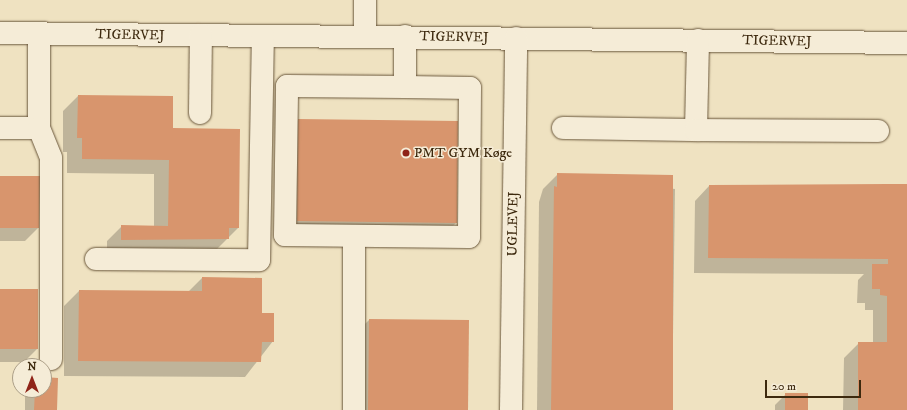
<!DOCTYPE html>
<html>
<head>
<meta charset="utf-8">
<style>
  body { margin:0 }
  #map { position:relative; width:907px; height:410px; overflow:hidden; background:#efe2c1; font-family:"IM FELL DW Pica",serif }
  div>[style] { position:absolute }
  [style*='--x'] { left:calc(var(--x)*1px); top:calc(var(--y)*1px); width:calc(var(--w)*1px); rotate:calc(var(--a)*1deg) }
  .shadow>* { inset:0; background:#0003 }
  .building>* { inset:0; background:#d8956d }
  .roads { filter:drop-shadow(0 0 1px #6a573b) drop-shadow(0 0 1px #6a573b) }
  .minor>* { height:22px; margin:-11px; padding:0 11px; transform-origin:11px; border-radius:11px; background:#f5ecd7 }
  .dots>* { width:11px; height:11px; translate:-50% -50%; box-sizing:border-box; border:2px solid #f5ecd7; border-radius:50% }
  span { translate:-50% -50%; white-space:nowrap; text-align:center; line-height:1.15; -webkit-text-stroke:3px #f5ecd7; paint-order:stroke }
  .street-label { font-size:14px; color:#3d290e }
  .poi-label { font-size:14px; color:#3d290e }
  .left { translate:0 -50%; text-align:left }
  .north { position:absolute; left:12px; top:358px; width:40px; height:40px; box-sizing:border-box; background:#f5ecd7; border:1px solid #ab9e87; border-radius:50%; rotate:0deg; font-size:11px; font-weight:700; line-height:16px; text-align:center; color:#3d290e }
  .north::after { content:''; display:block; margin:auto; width:14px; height:18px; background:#8f2418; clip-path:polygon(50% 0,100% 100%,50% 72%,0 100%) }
  .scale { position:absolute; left:765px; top:380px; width:96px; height:18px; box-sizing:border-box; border:2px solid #3d290e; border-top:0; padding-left:5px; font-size:12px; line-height:14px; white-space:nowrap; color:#3d290e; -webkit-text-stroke:3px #f5ecd7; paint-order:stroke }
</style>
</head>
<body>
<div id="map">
  <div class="shadow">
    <div style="clip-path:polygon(78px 96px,172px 129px,239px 130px,238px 228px,213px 253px,107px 255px,107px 241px,122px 226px,154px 227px,154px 174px,67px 173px,67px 152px,63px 152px,63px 111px)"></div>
    <div style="clip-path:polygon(298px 120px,456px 223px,441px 238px,282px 236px,283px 135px)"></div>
    <div style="clip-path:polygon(558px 174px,675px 189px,672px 410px,537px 410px,539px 202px,543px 189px)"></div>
    <div style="clip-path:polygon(0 177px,38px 228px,25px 241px,0 241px)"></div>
    <div style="clip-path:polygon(907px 185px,907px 410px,843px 410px,844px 358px,859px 343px,873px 343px,873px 310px,865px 310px,865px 303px,857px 303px,858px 280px,864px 274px,694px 273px,695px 201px,709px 186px)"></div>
    <div style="clip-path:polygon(202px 278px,261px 314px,273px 341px,245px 377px,64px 376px,64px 306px,79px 291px,188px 292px)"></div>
    <div style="clip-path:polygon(0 290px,37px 349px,24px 362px,0 362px)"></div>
    <div style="clip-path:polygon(369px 320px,467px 410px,353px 410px,354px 335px)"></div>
    <div style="clip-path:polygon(44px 378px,56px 410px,25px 410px,25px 390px,44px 390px)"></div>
    <div style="clip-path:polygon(786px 394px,807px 410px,775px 410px,775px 405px)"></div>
  </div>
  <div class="building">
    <div style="clip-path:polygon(78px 95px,173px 96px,173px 128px,240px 129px,239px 228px,229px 228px,229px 239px,121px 240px,121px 225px,168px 226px,169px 160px,82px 159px,82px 138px,77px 138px)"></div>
    <div style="clip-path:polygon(298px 119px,458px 121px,457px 223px,297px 221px)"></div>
    <div style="clip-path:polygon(557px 173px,673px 175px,673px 410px,551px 410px,554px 186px,557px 187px)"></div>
    <div style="clip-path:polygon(0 176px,40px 176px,39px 228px,0 228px)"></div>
    <div style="clip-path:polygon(888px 184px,907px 184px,907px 410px,858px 410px,858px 342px,887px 342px,887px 296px,880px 295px,880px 289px,872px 289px,872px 264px,888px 264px,888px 259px,708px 258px,709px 185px)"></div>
    <div style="clip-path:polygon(202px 277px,262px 278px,262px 313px,274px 313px,274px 342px,262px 342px,261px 362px,78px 361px,79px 290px,202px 291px)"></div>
    <div style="clip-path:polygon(0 289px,38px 289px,38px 349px,0 349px)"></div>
    <div style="clip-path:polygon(369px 319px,469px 320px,468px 410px,368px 410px)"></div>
    <div style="clip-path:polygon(44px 377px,58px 378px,57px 410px,34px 410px,35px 390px,44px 390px)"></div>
    <div style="clip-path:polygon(785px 393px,808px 393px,808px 410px,785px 410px)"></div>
  </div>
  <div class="roads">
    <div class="minor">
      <div style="--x:0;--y:33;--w:907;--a:0.63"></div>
      <div style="--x:365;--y:36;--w:36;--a:-90"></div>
      <div style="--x:405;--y:87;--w:65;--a:0.9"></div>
      <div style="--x:470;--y:88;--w:149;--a:90.4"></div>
      <div style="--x:469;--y:237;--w:184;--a:-179.4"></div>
      <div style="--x:285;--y:235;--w:149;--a:-89.2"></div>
      <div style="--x:287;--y:86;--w:118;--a:0.5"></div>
      <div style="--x:405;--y:87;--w:51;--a:-90"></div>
      <div style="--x:200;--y:113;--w:78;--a:-89.3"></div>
      <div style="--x:0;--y:128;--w:39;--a:0"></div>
      <div style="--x:39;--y:128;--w:94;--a:-90"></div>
      <div style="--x:39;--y:128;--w:32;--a:68"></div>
      <div style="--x:51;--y:158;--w:201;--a:90"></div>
      <div style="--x:563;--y:128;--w:133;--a:0.9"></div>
      <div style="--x:696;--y:130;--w:90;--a:-88.7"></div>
      <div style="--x:696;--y:130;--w:182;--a:0.3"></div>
      <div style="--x:354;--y:236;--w:174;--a:90"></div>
      <div style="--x:96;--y:259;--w:163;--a:0.4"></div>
      <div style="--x:259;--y:260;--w:224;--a:-89"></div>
      <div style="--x:511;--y:410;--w:372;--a:-89.2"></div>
    </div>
  </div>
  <div class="dots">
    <div style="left:406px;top:153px;background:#8f2418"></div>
  </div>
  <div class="street-label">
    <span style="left:130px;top:35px;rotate:1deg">TIGERVEJ</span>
    <span style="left:454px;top:37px;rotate:1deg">TIGERVEJ</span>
    <span style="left:777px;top:41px;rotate:1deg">TIGERVEJ</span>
    <span style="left:513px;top:224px;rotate:-89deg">UGLEVEJ</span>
  </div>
  <div class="poi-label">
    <span class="left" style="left:414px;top:153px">PMT GYM Køge</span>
  </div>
  <div class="north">N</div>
  <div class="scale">20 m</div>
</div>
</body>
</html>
